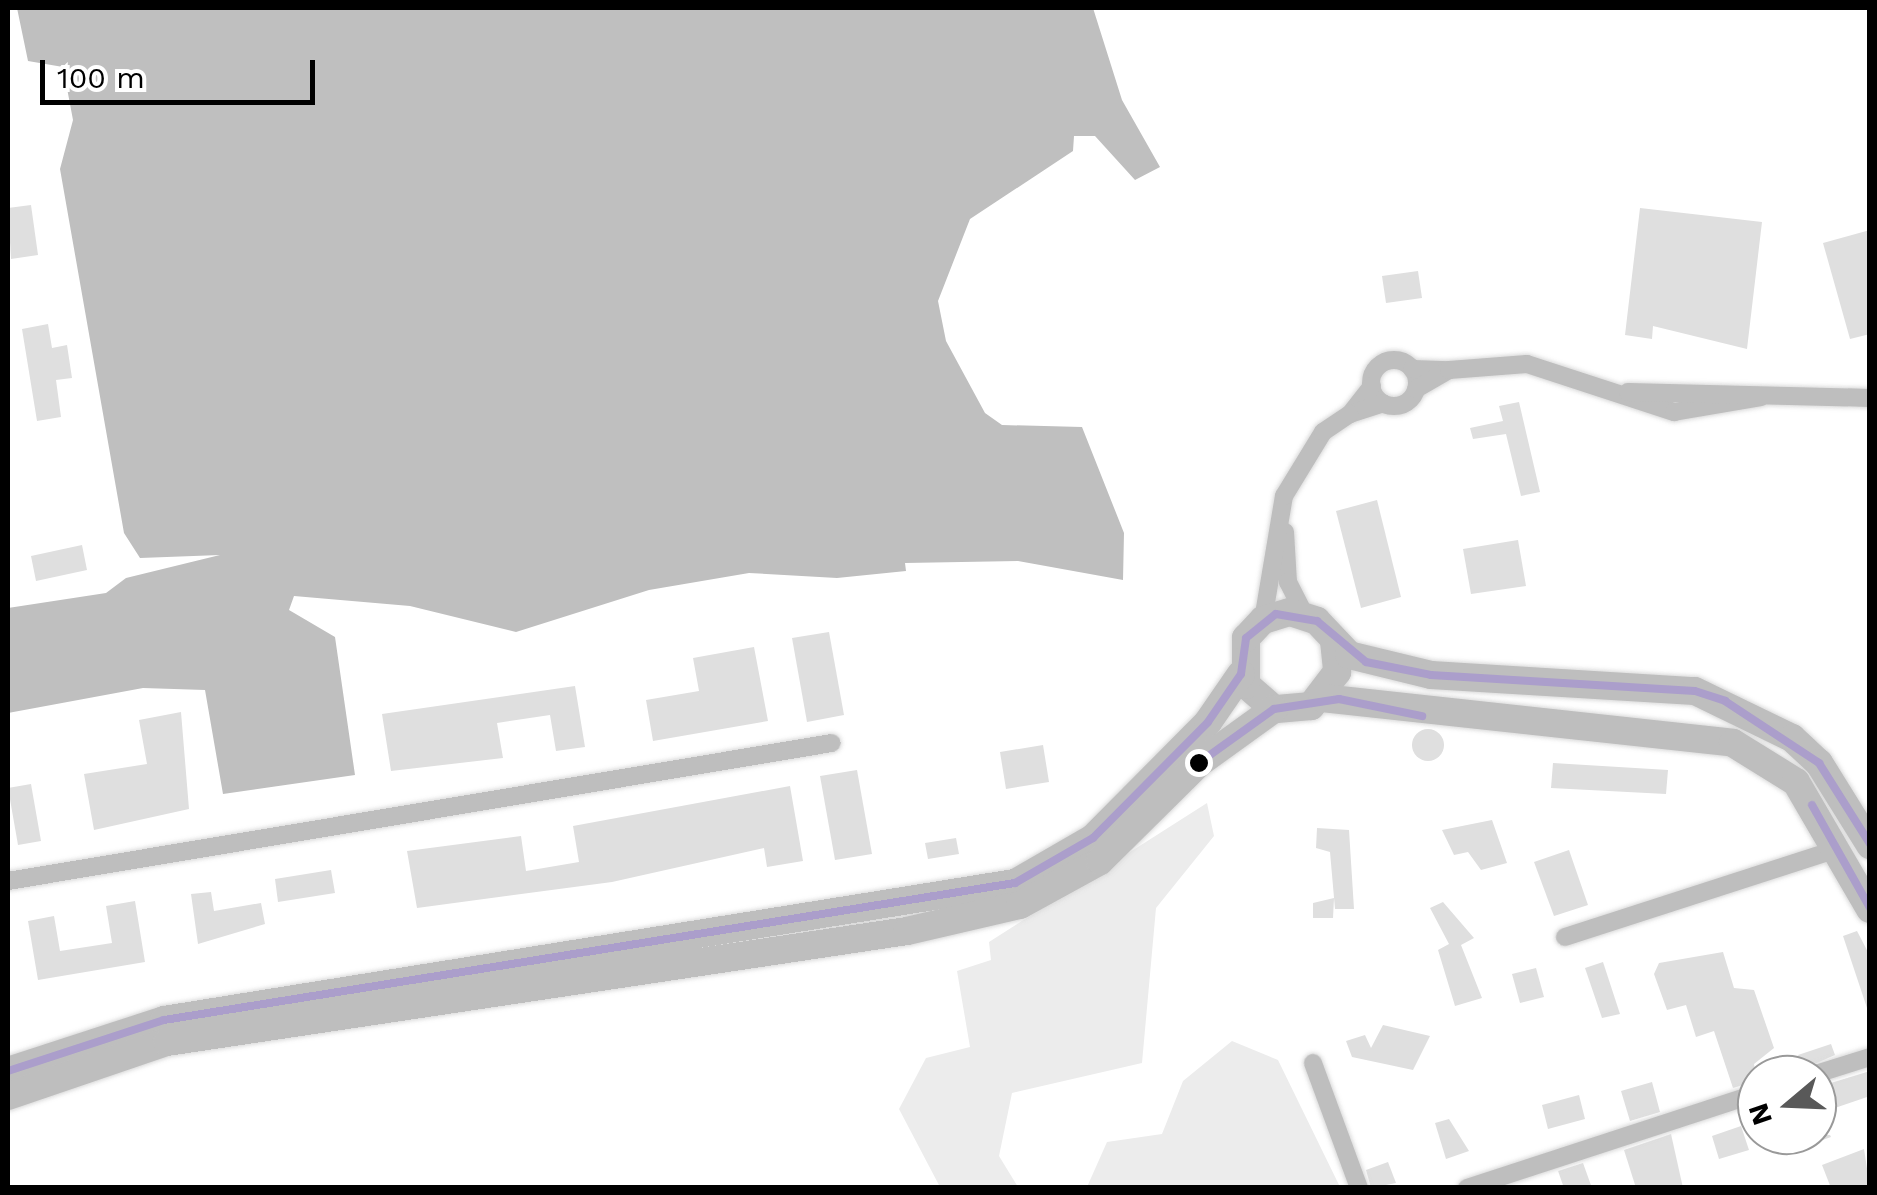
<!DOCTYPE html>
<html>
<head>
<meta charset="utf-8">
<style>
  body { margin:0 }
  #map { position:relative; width:1877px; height:1195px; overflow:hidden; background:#fff; font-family:"Work Sans",sans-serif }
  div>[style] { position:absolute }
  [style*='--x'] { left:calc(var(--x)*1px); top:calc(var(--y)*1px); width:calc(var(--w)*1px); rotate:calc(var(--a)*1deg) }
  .green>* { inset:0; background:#ececec }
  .water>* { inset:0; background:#bfbfbf }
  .building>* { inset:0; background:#dfdfdf }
  .round { border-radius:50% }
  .roads { filter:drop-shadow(0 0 2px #dbdbdb) drop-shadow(0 0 2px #dbdbdb) }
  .street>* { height:18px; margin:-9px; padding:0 9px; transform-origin:9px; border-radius:9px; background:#bebebe }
  .street>.ring { margin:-9px; padding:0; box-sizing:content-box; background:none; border:18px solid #bebebe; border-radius:50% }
  .primary>* { height:28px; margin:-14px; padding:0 14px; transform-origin:14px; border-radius:14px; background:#bebebe }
  .bus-1>* { height:8px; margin:-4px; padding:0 4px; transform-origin:4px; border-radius:4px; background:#ab9ecb }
  .dots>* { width:28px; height:28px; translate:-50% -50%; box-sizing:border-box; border:5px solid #fff; border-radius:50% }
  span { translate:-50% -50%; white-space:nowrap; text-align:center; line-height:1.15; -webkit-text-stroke:9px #fff; paint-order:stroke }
  .frame { position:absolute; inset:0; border:10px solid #000; pointer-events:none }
  .north { position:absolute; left:1737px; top:1055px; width:100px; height:100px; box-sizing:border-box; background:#fff; border:2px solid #999; border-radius:50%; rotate:251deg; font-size:28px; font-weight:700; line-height:40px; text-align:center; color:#000 }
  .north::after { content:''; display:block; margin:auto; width:35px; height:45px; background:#595959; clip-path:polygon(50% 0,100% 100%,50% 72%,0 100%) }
  .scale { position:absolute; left:40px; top:60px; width:275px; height:45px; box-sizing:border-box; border:5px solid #000; border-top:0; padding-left:12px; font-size:30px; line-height:35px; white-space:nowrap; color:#000; -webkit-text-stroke:8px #fff; paint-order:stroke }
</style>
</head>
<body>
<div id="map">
  <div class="green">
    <div style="clip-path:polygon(1207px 803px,1214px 836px,1156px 908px,1142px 1063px,1012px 1093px,999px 1156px,1018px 1187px,940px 1187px,899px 1109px,926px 1058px,970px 1047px,957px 971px,991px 960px,989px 942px)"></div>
    <div style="clip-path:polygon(1232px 1041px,1278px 1060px,1340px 1187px,1087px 1187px,1107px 1142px,1162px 1134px,1183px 1081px)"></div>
  </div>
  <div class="water">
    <div style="clip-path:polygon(17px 8px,1093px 8px,1122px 100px,1160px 167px,1135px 180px,1095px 136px,1074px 136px,1073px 151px,970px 219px,938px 301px,946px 341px,985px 413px,1002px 425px,1082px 427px,1124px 533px,1123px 580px,1018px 561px,905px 563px,906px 571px,837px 578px,749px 573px,649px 590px,516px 632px,410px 606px,294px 596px,289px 610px,335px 637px,355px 775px,223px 794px,205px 690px,143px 688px,8px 713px,8px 608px,106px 593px,126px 578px,220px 555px,140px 558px,124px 533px,60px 169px,73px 120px,63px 67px,28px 61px)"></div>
  </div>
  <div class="building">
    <div style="clip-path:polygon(31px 205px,38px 255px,11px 259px,8px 208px)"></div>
    <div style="clip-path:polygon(1640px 208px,1762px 222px,1747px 349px,1653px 326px,1652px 339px,1625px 335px)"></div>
    <div style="clip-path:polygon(1870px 230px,1870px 334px,1850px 339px,1823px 243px)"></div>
    <div style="clip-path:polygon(1418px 271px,1422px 298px,1386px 303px,1382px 276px)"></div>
    <div style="clip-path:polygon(48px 324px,52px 348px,67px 345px,72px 378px,56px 380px,61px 417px,37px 421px,22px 329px)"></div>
    <div style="clip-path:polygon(1519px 402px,1540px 492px,1521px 496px,1506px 434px,1473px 439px,1470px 428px,1503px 421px,1499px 406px)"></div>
    <div style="clip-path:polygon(1377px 500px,1401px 597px,1361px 608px,1336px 511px)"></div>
    <div style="clip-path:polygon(1518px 540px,1526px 586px,1471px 594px,1463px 549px)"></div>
    <div style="clip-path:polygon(82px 545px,87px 570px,36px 581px,31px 556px)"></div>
    <div style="clip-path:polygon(829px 632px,844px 715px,807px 722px,792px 638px)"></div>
    <div style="clip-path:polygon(754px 647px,768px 721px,653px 741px,646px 700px,699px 691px,693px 658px)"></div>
    <div style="clip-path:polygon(575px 686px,585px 747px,556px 751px,550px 715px,497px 723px,503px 758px,391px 771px,382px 714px)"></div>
    <div style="clip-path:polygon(181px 712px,189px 809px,94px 830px,84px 774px,147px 764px,139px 720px)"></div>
    <div class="round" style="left:1412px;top:729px;width:32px;height:32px"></div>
    <div style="clip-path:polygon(1043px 745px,1049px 782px,1006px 789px,1000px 752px)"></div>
    <div style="clip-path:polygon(1553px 763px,1668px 770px,1666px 794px,1551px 788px)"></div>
    <div style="clip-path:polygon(857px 770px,872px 854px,835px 860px,820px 776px)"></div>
    <div style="clip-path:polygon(31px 784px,41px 841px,18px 845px,8px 788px)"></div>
    <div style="clip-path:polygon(790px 786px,803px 861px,767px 867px,764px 848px,612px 882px,417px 908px,407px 851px,521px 836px,526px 871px,579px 862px,573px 826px)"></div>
    <div style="clip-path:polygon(1492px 820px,1507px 863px,1481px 870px,1468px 852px,1454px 855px,1442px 830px)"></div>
    <div style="clip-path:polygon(1317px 828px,1349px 830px,1354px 909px,1335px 909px,1330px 852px,1316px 848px)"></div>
    <div style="clip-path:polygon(956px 838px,959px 854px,928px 859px,925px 843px)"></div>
    <div style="clip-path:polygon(1569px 850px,1588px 905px,1554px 916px,1534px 862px)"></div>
    <div style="clip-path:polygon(331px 870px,335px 893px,278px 902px,275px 879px)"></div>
    <div style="clip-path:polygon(211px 892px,214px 911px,261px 903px,265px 924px,198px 944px,191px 894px)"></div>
    <div style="clip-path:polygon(1334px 898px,1333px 918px,1313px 918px,1313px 903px)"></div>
    <div style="clip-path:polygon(135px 901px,145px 962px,38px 980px,28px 921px,54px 916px,60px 951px,112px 943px,106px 906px)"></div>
    <div style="clip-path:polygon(1443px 902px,1474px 938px,1461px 945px,1482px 998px,1455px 1006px,1438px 950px,1449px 944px,1430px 908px)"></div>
    <div style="clip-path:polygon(1857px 931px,1870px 956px,1867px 1008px,1843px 936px)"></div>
    <div style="clip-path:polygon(1723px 952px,1734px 988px,1754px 990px,1774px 1048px,1754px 1064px,1757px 1081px,1733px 1088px,1714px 1031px,1696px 1037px,1686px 1005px,1667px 1010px,1654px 974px,1659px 963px)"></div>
    <div style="clip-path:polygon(1603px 962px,1620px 1014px,1602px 1018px,1585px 968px)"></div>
    <div style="clip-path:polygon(1536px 968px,1544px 997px,1520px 1003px,1512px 974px)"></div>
    <div style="clip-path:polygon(1383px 1025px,1430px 1036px,1413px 1070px,1352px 1057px,1346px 1041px,1365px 1035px,1371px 1048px)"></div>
    <div style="clip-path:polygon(1831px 1044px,1835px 1055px,1803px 1069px,1798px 1055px)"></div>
    <div style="clip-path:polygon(1870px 1071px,1870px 1096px,1829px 1110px,1821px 1086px)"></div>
    <div style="clip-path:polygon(1652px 1082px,1660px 1112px,1630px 1121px,1621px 1091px)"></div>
    <div style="clip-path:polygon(1579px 1095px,1585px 1119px,1548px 1129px,1542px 1105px)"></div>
    <div style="clip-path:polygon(1449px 1119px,1469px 1151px,1446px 1159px,1435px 1123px)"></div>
    <div style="clip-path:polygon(1741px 1126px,1749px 1150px,1719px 1159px,1712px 1136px)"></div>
    <div style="clip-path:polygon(1671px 1134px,1683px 1188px,1636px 1188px,1624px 1150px)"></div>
    <div style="clip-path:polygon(1779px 1135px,1830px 1135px,1831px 1137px,1786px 1153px)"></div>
    <div style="clip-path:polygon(1864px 1149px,1870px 1188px,1831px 1188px,1822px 1165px)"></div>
    <div style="clip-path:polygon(1388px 1162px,1396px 1183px,1371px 1188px,1366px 1170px)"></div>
    <div style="clip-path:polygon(1583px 1163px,1592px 1188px,1564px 1188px,1558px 1171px)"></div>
  </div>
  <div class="roads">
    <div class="street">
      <div class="ring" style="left:1371px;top:360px;width:28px;height:28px"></div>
      <div style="--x:1412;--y:369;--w:37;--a:2"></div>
      <div style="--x:1449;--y:370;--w:38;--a:150"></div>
      <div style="--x:1449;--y:370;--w:78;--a:-4.4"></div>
      <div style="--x:1527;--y:364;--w:155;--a:18.1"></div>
      <div style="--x:1674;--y:412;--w:88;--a:-9.8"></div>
      <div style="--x:1372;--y:386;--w:36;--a:128"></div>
      <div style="--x:1350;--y:414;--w:35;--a:-18"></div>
      <div style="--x:1628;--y:392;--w:242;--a:1.4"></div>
      <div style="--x:1285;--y:532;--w:50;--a:86.6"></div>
      <div style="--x:1288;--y:582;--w:37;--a:63"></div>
      <div style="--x:1263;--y:620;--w:126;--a:-80.4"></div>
      <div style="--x:1284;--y:496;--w:75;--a:-58.6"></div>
      <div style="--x:1323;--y:432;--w:32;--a:-34"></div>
      <div style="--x:8;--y:881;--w:835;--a:-9.51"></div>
      <div style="--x:1565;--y:937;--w:287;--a:-17.9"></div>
      <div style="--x:1313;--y:1063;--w:133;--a:69.8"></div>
      <div style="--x:1813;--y:1075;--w:60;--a:-17.5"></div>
      <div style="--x:1467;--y:1188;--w:305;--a:-18.1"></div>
    </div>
    <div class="primary">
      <div style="--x:1334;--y:641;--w:31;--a:84"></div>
      <div style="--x:1337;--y:672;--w:43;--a:127.4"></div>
      <div style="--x:1311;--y:706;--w:37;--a:175"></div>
      <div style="--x:1274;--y:709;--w:37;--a:-139"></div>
      <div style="--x:1246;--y:685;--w:47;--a:-90"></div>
      <div style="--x:1246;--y:638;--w:25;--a:-47"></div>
      <div style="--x:1263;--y:620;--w:28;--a:-17"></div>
      <div style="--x:1290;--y:612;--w:28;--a:18"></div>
      <div style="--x:1317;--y:621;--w:47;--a:46.7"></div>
      <div style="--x:1349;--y:655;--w:84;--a:13.7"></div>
      <div style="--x:1431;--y:675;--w:264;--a:3.5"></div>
      <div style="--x:1695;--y:691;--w:108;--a:25.9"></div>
      <div style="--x:1792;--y:738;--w:37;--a:43"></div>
      <div style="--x:1819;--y:763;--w:97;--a:58.1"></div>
      <div style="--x:1322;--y:698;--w:413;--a:6.2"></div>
      <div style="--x:1733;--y:743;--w:74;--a:31.8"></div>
      <div style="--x:1796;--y:782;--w:147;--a:59.8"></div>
      <div style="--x:8;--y:1071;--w:164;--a:-18.1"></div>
      <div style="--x:164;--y:1020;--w:862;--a:-9.15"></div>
      <div style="--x:1015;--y:883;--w:90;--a:-30"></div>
      <div style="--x:1093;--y:838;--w:163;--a:-45.2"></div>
      <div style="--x:1208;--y:722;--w:58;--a:-55.5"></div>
      <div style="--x:8;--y:1096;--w:168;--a:-18.8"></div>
      <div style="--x:167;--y:1042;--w:748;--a:-8.53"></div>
      <div style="--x:907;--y:931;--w:116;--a:-13"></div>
      <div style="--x:1020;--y:905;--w:91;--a:-28.8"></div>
      <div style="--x:1100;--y:861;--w:139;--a:-44.7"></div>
      <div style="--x:1199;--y:763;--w:92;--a:-35.8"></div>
    </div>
  </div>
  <div class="bus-1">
    <div style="--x:1196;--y:765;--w:96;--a:-35.7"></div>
    <div style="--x:1274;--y:709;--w:66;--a:-8.7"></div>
    <div style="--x:1339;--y:699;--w:85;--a:11.6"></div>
    <div style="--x:1812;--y:805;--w:118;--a:60.6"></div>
    <div style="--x:8;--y:1071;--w:164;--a:-18.1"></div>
    <div style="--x:164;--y:1020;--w:862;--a:-9.15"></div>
    <div style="--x:1015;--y:883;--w:90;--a:-30"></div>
    <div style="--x:1093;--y:838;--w:163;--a:-45.2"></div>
    <div style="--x:1208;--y:722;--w:58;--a:-55.5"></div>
    <div style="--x:1241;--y:674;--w:36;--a:-82"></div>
    <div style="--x:1246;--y:638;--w:38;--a:-39"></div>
    <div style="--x:1276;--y:614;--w:42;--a:9.7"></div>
    <div style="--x:1317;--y:621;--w:64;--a:39.9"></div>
    <div style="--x:1366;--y:662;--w:66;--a:11.3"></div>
    <div style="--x:1431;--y:675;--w:264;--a:3.5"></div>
    <div style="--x:1695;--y:691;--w:32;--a:18"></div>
    <div style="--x:1725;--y:701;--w:113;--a:33.4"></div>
    <div style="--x:1819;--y:763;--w:96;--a:57.8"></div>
  </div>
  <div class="dots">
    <div style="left:1199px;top:763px;background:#000"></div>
  </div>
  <div class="frame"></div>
  <div class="north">N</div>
  <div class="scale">100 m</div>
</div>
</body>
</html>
